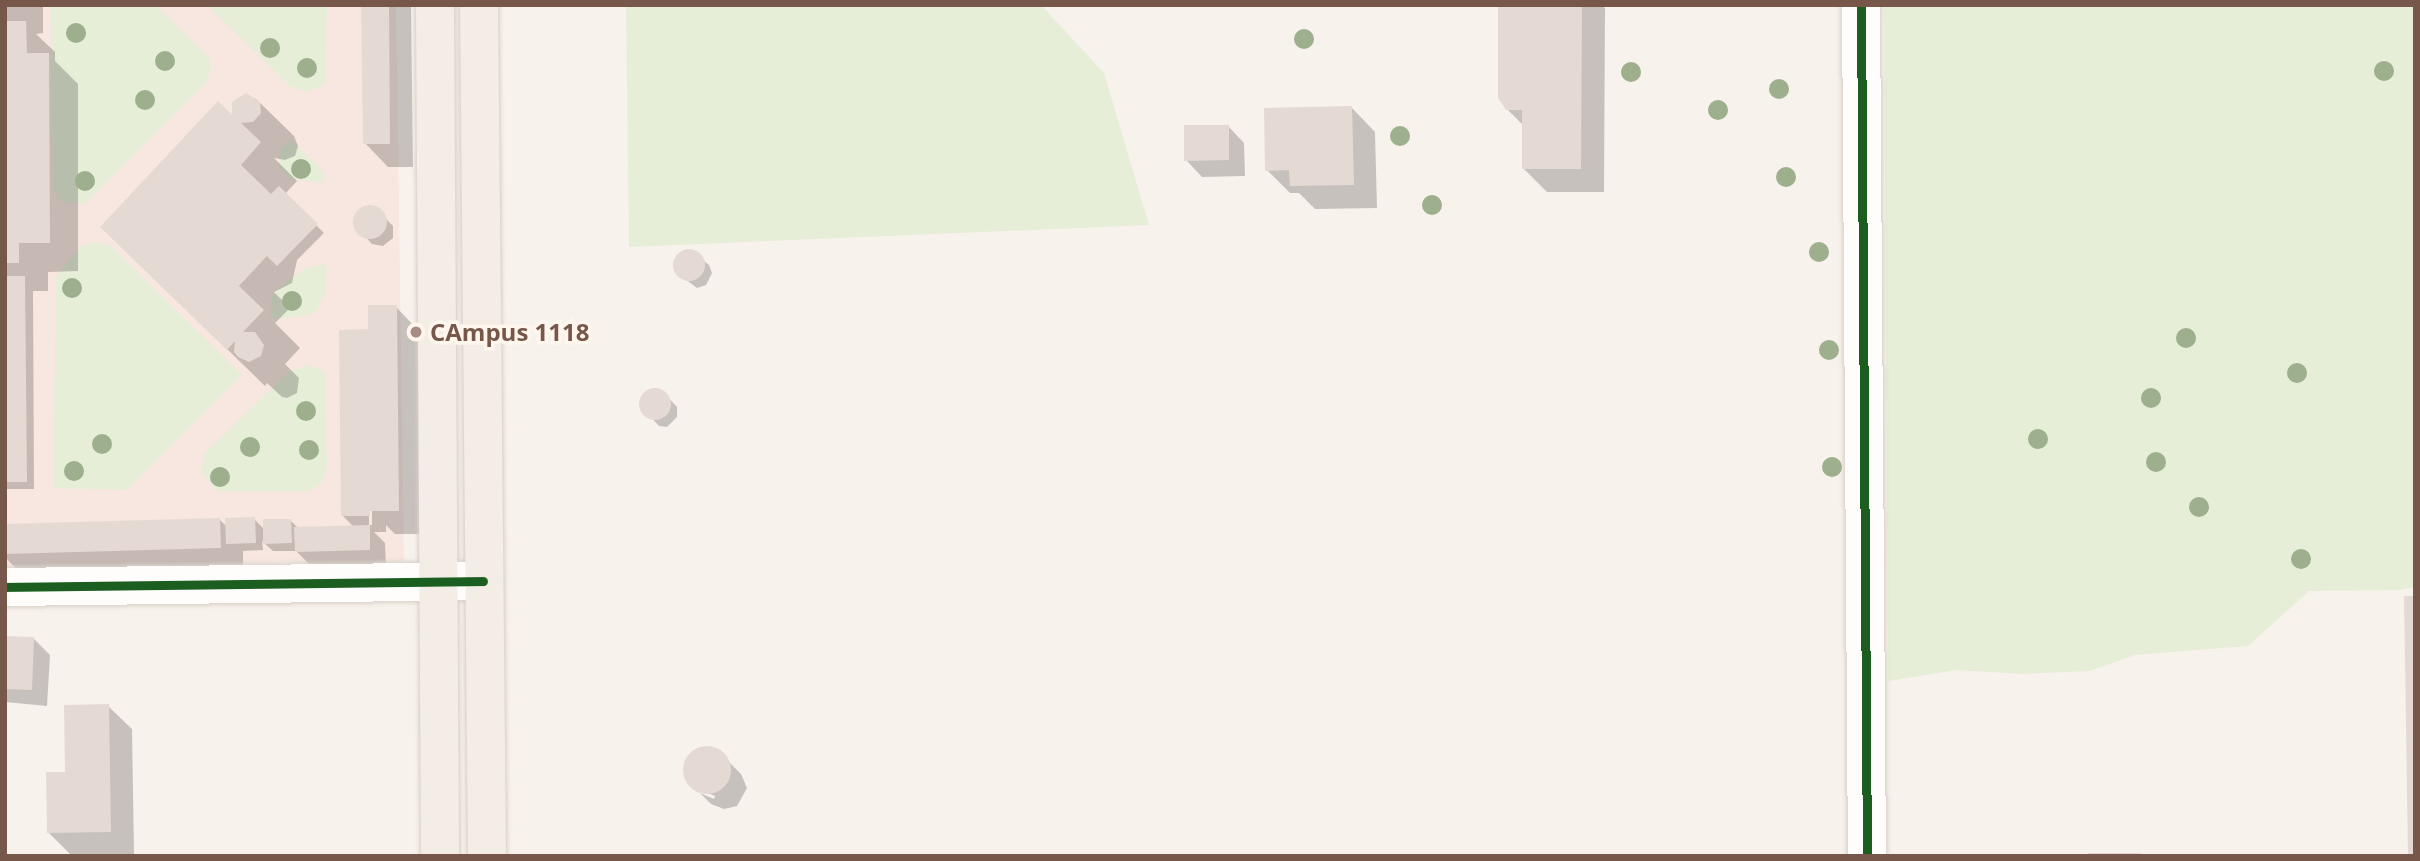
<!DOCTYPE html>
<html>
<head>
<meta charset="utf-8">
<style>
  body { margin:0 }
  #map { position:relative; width:2420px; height:861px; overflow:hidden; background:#f8f2ec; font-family:"Open Sans",sans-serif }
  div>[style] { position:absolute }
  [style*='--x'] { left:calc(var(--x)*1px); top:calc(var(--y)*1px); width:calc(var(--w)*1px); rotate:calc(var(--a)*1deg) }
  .commercial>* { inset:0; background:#f8e6e0 }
  .green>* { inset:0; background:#e6eed7 }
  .shadow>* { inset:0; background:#0003 }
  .building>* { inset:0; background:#e5dad3 }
  .round { border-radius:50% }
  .roads { filter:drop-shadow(0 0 2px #d7cec8) drop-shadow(0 0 2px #d7cec8) }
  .minor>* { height:38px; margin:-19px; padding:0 19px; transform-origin:19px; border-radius:19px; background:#fefdfc }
  .major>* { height:38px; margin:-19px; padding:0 19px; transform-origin:19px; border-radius:19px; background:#f3ede6 }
  .cycleway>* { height:9px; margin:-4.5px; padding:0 4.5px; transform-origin:4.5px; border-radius:4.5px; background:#1b5e20 }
  .trees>* { width:20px; height:20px; margin:-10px; border-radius:50%; background:#9eaf8d }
  .dots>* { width:19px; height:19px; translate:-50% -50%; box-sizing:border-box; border:4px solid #fff7ee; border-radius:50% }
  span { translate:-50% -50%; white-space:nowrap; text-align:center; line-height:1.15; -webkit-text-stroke:7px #fff7ee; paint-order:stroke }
  .poi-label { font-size:24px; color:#78574b; font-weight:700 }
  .left { translate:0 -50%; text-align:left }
  .frame { position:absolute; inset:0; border:7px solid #78574b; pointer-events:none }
</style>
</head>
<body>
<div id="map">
  <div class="commercial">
    <div style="clip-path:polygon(5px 5px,396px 5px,404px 561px,5px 565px)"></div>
  </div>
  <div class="green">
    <div style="clip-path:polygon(50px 5px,155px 5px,209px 57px,211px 64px,208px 81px,85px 204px,59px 201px,53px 187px)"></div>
    <div style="clip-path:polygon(207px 5px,327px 5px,325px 84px,308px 92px,290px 86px)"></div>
    <div style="clip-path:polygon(626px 5px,1041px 5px,1104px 73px,1149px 225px,629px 247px)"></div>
    <div style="clip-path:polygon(1884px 5px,2415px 5px,2415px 587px,2400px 590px,2309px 591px,2248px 646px,2135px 655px,2090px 671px,2022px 674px,1957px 670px,1888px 681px)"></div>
    <div style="clip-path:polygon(290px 139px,325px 173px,321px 183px,290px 178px,279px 168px,279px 151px)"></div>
    <div style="clip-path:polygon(95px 242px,111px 246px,242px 375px,127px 490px,53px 488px,56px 277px,80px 247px)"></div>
    <div style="clip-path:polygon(324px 264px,327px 267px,325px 294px,316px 312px,306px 316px,275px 319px,270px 315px,272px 296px,277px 289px,306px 268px)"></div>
    <div style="clip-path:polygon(308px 365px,319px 368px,325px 373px,327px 468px,321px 483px,310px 491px,216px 491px,201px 471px,205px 453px,290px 371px)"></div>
  </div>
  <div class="shadow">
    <div style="clip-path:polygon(5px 5px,43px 5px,43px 33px,36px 34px,55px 52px,55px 61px,78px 84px,78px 271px,48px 272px,48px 291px,33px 291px,34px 489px,5px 489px)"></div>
    <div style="clip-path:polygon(363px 5px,411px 5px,413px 167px,388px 167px,365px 143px)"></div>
    <div style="clip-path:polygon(1500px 5px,1601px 5px,1605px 8px,1604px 192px,1547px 192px,1523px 168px,1523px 125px,1507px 109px)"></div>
    <div style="clip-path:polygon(246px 95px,256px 99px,294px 136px,298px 146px,295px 156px,285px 160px,274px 158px,297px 181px,285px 194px,324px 233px,297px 260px,292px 283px,274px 292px,290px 308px,275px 323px,300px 348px,285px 364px,299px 378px,297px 393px,287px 398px,282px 397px,267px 383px,265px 386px,140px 264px,235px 120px)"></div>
    <div style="clip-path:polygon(1352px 108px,1375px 132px,1377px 208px,1315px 209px,1299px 193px,1290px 193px,1267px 170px)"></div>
    <div style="clip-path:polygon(1228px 126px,1244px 143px,1245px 176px,1202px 177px,1186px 160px)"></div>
    <div style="clip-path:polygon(366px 208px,376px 209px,393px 226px,393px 238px,383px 246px,372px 244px,356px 226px,358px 215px)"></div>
    <div style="clip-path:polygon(692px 251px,709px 265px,712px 273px,706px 285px,697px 288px,677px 273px,676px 259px,682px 252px)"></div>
    <div style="clip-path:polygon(evenodd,396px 307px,419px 331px,422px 534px,395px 534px,386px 525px,386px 532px,374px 532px,385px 543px,386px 566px,312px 567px,296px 551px,273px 551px,262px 541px,263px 550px,243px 551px,243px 570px,24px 577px,5px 557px,5px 525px,219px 519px,227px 527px,254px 519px,265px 530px,290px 520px,299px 529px,354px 527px,343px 516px,370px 331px,396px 307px,369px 508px,372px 511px,372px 525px,369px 525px,369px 508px)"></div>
    <div style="clip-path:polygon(653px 389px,662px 391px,677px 407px,677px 417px,667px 427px,659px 426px,641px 407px,641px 398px)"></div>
    <div style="clip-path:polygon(5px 637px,33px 638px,50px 655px,47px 706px,5px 702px)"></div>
    <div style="clip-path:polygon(108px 706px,132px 729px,134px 855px,72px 856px,49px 833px)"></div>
    <div style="clip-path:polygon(704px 749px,718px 751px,741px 774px,747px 788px,737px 806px,724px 809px,711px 804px,700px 793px,714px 799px,715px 796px,700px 790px,700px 793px,686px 775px,687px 762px)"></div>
  </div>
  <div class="building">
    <div style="clip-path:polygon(361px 5px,389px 5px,390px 144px,363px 144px)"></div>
    <div style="clip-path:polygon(1498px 5px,1582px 5px,1581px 169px,1522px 169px,1522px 110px,1506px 110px,1498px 98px)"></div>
    <div style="clip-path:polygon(5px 21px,26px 21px,27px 53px,49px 53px,50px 243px,19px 243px,19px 263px,5px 263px)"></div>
    <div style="clip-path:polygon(246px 93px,260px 102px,261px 113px,253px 122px,241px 123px,261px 142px,241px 165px,271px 194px,279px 186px,318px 224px,277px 266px,267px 256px,239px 286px,264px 310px,243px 332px,255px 332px,264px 345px,261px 356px,249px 362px,238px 357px,234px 352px,235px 341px,227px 350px,100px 227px,218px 101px,232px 115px,232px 102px)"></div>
    <div style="clip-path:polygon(1352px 106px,1354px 185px,1290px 186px,1289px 170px,1265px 171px,1264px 108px)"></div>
    <div style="clip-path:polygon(1184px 125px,1229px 125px,1229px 160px,1184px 161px)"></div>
    <div class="round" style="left:353px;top:205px;width:34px;height:34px"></div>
    <div class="round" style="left:673px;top:249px;width:32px;height:32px"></div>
    <div style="clip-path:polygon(5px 276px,25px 276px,27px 482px,5px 482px)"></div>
    <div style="clip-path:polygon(368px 305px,397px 305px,399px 511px,370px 511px,370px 516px,341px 516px,339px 330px,368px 329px)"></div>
    <div class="round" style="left:639px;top:388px;width:32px;height:32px"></div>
    <div style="clip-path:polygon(255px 517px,256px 543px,226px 544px,225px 518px)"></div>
    <div style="clip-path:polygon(220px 518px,221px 548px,5px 554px,5px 524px)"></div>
    <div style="clip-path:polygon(263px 519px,291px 519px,292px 543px,263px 544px)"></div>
    <div style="clip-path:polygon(370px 525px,370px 550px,295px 552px,294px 527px)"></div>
    <div style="clip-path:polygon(2404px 596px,2415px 596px,2415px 856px,2408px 856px)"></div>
    <div style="clip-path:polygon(5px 636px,34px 637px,32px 690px,5px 689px)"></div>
    <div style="clip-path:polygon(109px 704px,111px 832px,47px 833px,46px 772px,65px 772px,64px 705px)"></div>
    <div class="round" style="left:683px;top:746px;width:48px;height:48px"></div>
    <div style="clip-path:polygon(2088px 853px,2141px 853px,2141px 856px,2088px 856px)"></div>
  </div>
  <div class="roads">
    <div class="minor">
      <div style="--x:1861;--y:5;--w:851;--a:89.6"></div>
      <div style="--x:5;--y:587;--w:478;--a:-0.7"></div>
    </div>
    <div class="major">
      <div style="--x:435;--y:5;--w:851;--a:89.66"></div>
      <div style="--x:479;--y:5;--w:851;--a:89.46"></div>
    </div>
  </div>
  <div class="cycleway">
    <div style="--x:1861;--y:5;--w:851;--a:89.6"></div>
    <div style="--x:5;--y:587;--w:478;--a:-0.7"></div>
  </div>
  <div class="trees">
    <div style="left:76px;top:33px"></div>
    <div style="left:1304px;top:39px"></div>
    <div style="left:270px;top:48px"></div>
    <div style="left:165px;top:61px"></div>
    <div style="left:307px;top:68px"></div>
    <div style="left:2384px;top:71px"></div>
    <div style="left:1631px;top:72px"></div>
    <div style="left:1779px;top:89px"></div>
    <div style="left:145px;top:100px"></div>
    <div style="left:1718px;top:110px"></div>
    <div style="left:1400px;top:136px"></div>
    <div style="left:301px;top:169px"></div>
    <div style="left:1786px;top:177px"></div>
    <div style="left:85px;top:181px"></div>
    <div style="left:1432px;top:205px"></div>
    <div style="left:1819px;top:252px"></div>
    <div style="left:72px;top:288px"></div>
    <div style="left:292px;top:301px"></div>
    <div style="left:2186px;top:338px"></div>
    <div style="left:1829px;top:350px"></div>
    <div style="left:2297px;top:373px"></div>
    <div style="left:2151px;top:398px"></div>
    <div style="left:306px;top:411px"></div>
    <div style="left:2038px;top:439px"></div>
    <div style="left:102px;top:444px"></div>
    <div style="left:250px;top:447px"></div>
    <div style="left:309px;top:450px"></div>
    <div style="left:2156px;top:462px"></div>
    <div style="left:1832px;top:467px"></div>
    <div style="left:74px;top:471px"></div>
    <div style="left:220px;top:477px"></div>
    <div style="left:2199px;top:507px"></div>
    <div style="left:2301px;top:559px"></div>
  </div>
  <div class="dots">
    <div style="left:416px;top:332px;background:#a58d83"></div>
  </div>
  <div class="poi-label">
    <span class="left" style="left:430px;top:332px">CAmpus 1118</span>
  </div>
  <div class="frame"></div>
</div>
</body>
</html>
